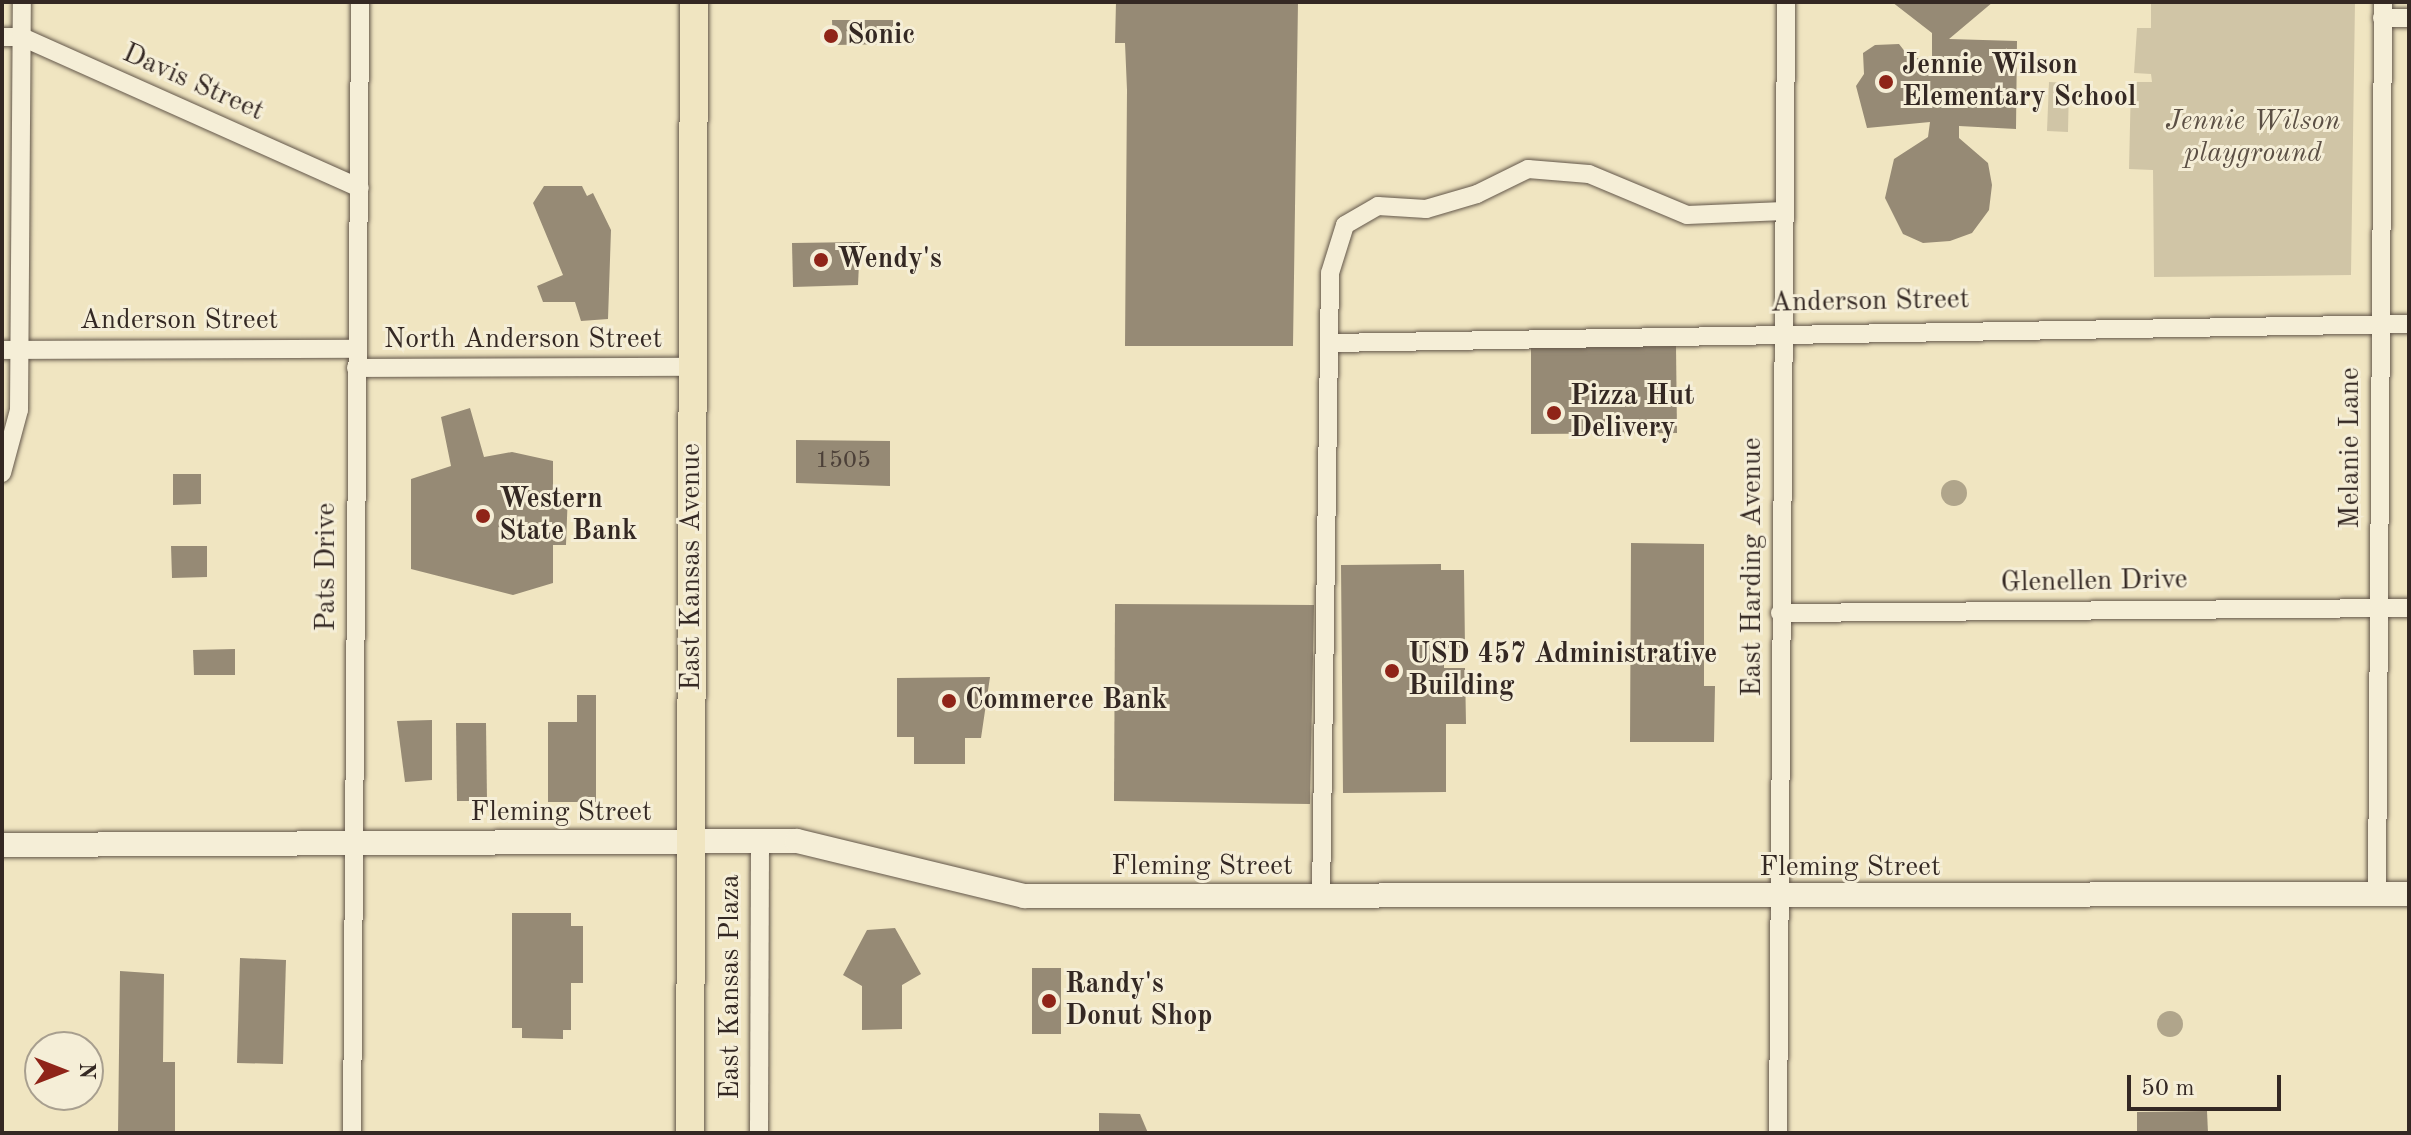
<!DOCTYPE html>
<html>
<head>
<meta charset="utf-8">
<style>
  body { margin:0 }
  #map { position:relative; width:2411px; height:1135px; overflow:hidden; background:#f0e5c1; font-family:"Old Standard TT",serif }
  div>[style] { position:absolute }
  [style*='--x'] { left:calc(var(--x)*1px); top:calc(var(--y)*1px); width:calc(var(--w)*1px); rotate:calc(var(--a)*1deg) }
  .green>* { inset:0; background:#d0c5a6 }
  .water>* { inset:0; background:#b0a58b }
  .round { border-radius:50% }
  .building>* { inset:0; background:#968a75 }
  .roads { filter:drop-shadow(0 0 2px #63574a) drop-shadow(0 0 2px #63574a) }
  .street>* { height:18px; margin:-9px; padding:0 9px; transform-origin:9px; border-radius:9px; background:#f5eed7 }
  .secondary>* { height:24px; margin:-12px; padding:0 12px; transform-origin:12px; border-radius:12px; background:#f5eed7 }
  .primary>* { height:28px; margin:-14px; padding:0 14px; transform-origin:14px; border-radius:14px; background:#f0e5c1 }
  .dots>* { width:22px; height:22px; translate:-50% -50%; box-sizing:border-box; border:4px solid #f5eed7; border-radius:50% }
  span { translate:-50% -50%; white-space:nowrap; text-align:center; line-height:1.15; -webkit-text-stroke:6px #f5eed7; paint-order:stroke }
  .number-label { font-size:24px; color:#4c4038 }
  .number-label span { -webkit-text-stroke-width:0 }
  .poi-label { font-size:28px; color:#342823; font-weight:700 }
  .left { translate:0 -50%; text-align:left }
  .street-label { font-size:28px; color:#342823 }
  .park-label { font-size:28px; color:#5b4f44; font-style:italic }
  .frame { position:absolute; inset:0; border:4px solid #342823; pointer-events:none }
  .north { position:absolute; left:24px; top:1031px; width:80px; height:80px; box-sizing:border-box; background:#f5eed7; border:2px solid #a89f8f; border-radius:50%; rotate:90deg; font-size:22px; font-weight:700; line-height:32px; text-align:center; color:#342823 }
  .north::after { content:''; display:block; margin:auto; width:28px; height:36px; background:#8f2418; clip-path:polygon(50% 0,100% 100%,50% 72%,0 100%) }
  .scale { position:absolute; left:2127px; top:1075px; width:154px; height:36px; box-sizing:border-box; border:4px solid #342823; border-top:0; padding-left:10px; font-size:24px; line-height:28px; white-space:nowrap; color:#342823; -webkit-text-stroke:6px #f5eed7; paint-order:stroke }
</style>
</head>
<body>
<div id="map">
  <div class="green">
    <div style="clip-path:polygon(2151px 2px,2355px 2px,2351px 275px,2154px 277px,2153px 170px,2129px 169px,2131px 82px,2152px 82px,2151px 74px,2134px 73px,2137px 28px,2151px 28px)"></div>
    <div style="clip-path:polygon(2049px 82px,2069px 83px,2068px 132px,2047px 131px)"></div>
  </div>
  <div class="water">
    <div class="round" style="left:1941px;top:480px;width:26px;height:26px"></div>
    <div class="round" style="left:2157px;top:1011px;width:26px;height:26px"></div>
  </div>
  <div class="building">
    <div style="clip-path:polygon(1116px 2px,1298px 2px,1293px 346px,1125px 346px,1127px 90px,1125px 43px,1115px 43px)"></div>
    <div style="clip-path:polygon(1892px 2px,1993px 2px,1949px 39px,2017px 41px,2016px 129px,1959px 126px,1959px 138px,1988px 163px,1992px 185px,1989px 210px,1972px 233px,1950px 241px,1923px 243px,1903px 234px,1885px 198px,1894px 159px,1928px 137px,1930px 122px,1867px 128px,1856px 86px,1864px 74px,1863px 53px,1875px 45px,1899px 44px,1910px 58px,1932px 58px,1932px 33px)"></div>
    <div style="clip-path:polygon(832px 20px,893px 20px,893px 44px,833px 45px)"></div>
    <div style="clip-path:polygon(544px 186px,582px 186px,587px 196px,593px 193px,611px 230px,608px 319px,581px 321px,575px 302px,543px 302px,537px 286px,563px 275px,533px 203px)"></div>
    <div style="clip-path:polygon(860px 242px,858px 285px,793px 287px,792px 243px)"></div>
    <div style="clip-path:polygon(1676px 346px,1677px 433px,1531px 434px,1531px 348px)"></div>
    <div style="clip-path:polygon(470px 408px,484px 457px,512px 452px,553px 461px,553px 493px,568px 492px,566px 545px,553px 545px,553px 583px,513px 595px,411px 569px,411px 479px,451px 466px,441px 417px)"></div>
    <div style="clip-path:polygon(796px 440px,890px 441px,890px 486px,796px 483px)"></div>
    <div style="clip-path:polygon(173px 474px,201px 474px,201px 504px,173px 505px)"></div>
    <div style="clip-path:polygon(1631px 543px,1704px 544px,1704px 686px,1715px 686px,1714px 742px,1630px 742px)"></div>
    <div style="clip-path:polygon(171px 546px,207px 546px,207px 577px,172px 578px)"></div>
    <div style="clip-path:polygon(1441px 564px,1441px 570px,1464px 570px,1465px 648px,1444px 648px,1444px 668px,1465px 668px,1466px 724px,1446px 724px,1446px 792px,1343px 793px,1341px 565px)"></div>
    <div style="clip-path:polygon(1115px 604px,1314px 605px,1310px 804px,1114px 801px)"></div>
    <div style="clip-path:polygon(235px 649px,235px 675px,194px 675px,193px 650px)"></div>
    <div style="clip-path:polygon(990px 677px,981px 738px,965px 738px,965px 764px,914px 764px,914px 737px,897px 737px,897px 678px)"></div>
    <div style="clip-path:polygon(577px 695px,596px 695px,596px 802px,548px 802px,548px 722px,577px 722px)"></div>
    <div style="clip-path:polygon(432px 720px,432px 780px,405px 782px,397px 721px)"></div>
    <div style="clip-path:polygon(456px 723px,486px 723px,487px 801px,457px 801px)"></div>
    <div style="clip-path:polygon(512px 913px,571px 913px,571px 926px,583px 926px,583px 983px,571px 983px,571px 1030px,563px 1030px,563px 1039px,522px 1038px,522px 1028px,512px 1028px)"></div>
    <div style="clip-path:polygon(895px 928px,921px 974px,902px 985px,902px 1029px,862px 1030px,862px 986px,843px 975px,867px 930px)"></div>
    <div style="clip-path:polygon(240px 958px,286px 960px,283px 1064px,237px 1063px)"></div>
    <div style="clip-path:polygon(1032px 968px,1061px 968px,1061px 1034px,1032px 1034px)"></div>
    <div style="clip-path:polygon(120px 971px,164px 974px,163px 1062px,175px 1062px,175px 1133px,118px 1133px)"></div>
    <div style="clip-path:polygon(2207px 1111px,2208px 1133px,2137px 1133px,2137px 1112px)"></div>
    <div style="clip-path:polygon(1099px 1113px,1140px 1114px,1148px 1133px,1099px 1133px)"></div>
  </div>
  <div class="roads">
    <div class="street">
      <div style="--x:2382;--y:18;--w:27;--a:0"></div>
      <div style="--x:2;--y:37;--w:20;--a:0"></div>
      <div style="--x:22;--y:37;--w:370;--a:24.1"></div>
      <div style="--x:1331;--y:343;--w:1078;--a:-1.01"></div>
      <div style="--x:2;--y:350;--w:355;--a:-0.2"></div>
      <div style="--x:356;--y:368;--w:336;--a:-0.2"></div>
      <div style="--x:2;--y:473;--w:65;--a:-74.9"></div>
      <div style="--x:19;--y:410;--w:408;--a:-89.6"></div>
      <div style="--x:1780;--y:613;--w:629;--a:-0.46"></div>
      <div style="--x:2377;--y:894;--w:892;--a:-89.61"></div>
      <div style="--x:1321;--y:897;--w:624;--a:-89.17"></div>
      <div style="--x:1330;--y:273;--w:50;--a:-72.6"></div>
      <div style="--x:1345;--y:225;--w:38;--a:-30"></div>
      <div style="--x:1378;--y:206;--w:48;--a:3.6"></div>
      <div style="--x:1426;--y:209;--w:53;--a:-16.4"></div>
      <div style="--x:1477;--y:194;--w:57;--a:-26.1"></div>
      <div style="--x:1528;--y:169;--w:61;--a:4.7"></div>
      <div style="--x:1589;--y:174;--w:106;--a:22.7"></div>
      <div style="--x:1687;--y:215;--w:97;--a:-2.4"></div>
      <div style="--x:352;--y:1133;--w:1131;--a:-89.59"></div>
      <div style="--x:759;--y:1133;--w:292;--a:-89.8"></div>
      <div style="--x:1778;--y:1133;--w:1131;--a:-89.59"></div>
    </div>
    <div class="secondary">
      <div style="--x:2;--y:845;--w:795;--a:-0.29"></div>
      <div style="--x:797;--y:841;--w:234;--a:13.6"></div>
      <div style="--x:1024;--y:896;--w:1385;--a:-0.08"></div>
    </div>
    <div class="primary">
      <div style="--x:690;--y:1133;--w:1131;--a:-89.8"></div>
    </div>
  </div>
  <div class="dots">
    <div style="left:831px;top:36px;background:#8f2418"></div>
    <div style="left:1886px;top:82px;background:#8f2418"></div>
    <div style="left:821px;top:260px;background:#8f2418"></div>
    <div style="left:1554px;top:413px;background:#8f2418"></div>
    <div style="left:483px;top:516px;background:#8f2418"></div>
    <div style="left:1392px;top:671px;background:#8f2418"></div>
    <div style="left:949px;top:701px;background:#8f2418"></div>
    <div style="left:1049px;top:1001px;background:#8f2418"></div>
  </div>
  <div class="number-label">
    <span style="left:843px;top:462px">1505</span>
  </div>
  <div class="poi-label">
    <span class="left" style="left:847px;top:36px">Sonic</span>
    <span class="left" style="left:1902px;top:82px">Jennie Wilson<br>Elementary School</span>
    <span class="left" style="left:837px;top:260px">Wendy's</span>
    <span class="left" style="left:1570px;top:413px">Pizza Hut<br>Delivery</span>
    <span class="left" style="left:499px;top:516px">Western<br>State Bank</span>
    <span class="left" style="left:1408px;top:671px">USD 457 Administrative<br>Building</span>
    <span class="left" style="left:965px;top:701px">Commerce Bank</span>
    <span class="left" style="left:1065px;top:1001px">Randy's<br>Donut Shop</span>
  </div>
  <div class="street-label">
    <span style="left:193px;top:83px;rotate:24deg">Davis Street</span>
    <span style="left:1870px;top:302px;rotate:-1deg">Anderson Street</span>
    <span style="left:179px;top:321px">Anderson Street</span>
    <span style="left:523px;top:340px">North Anderson Street</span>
    <span style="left:2351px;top:448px;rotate:-90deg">Melanie Lane</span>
    <span style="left:327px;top:567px;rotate:-90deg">Pats Drive</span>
    <span style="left:692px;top:567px;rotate:-90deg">East Kansas Avenue</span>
    <span style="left:1753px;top:567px;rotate:-90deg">East Harding Avenue</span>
    <span style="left:2094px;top:582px;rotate:-1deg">Glenellen Drive</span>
    <span style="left:561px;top:813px">Fleming Street</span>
    <span style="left:1202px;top:867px">Fleming Street</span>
    <span style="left:1850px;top:868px">Fleming Street</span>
    <span style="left:731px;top:987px;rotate:-90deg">East Kansas Plaza</span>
  </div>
  <div class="park-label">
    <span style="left:2253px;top:138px">Jennie Wilson<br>playground</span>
  </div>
  <div class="frame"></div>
  <div class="north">N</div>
  <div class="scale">50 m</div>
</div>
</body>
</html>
